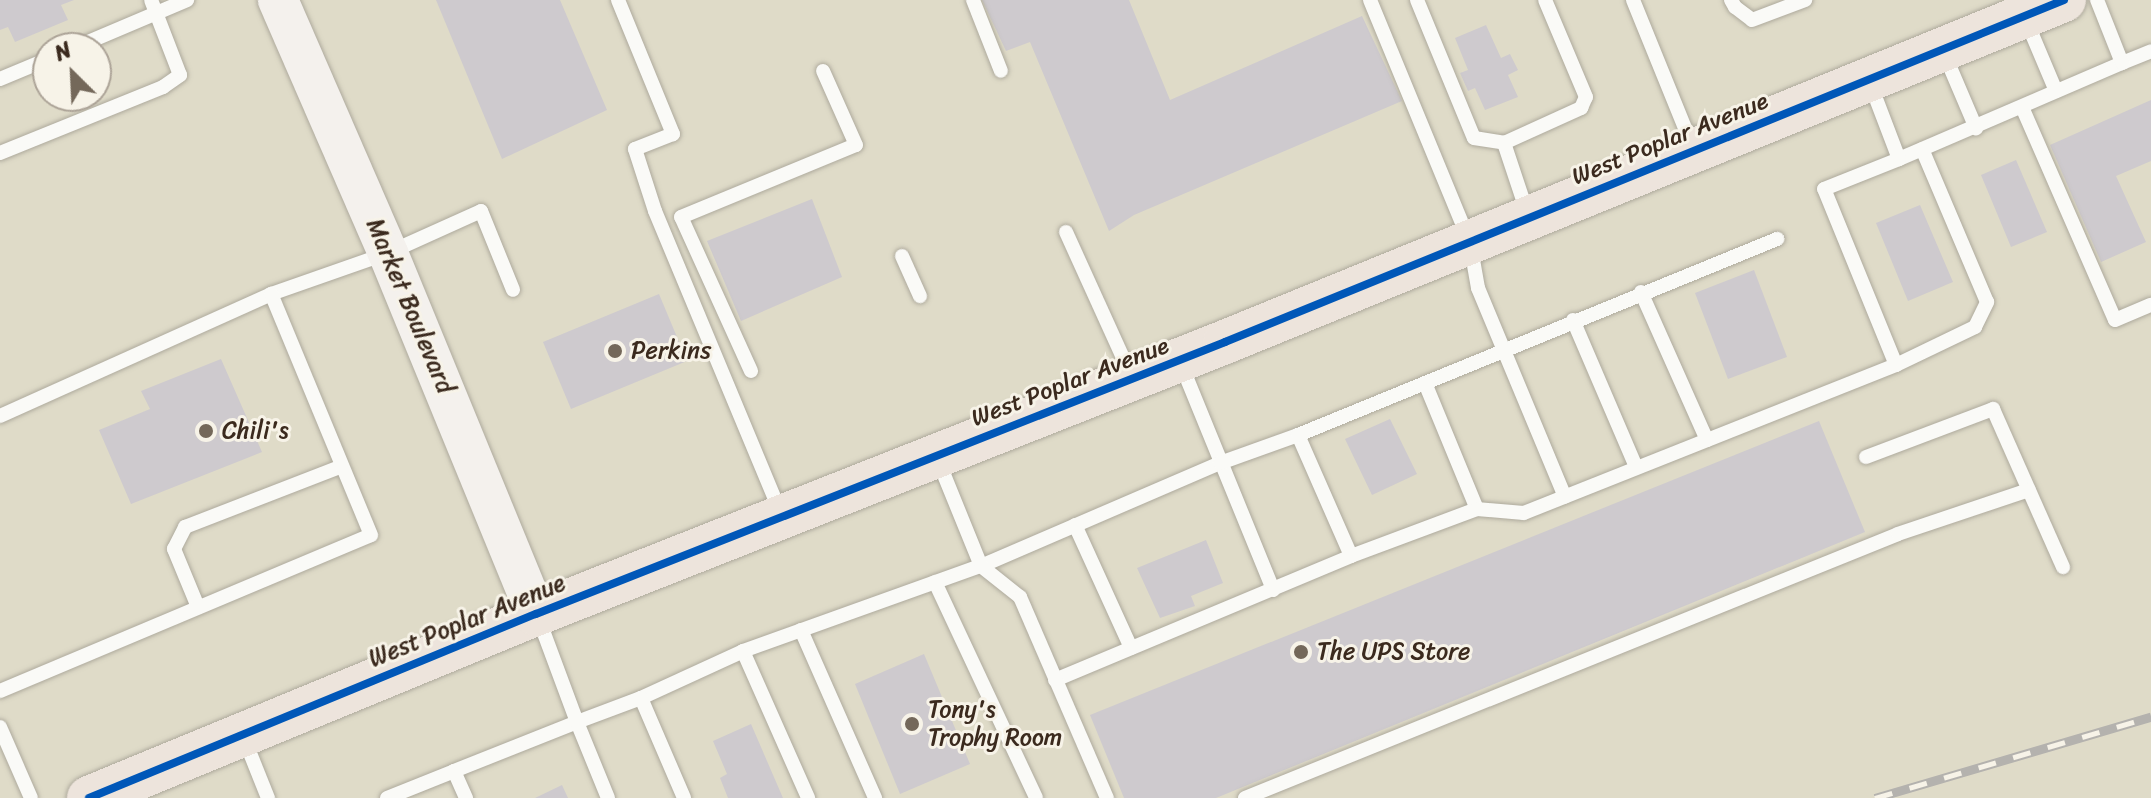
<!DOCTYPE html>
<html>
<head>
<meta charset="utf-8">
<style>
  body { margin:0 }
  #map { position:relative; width:2151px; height:798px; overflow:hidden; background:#dfdbc8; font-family:Sriracha,sans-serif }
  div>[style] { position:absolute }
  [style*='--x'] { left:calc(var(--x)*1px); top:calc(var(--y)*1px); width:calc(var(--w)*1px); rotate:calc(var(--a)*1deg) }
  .building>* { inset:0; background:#cecace }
  .roads { filter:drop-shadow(0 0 2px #aeaa9d) drop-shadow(0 0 2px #aeaa9d) }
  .lane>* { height:14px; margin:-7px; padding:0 7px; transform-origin:7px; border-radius:7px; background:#fafaf7 }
  .secondary>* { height:40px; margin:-20px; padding:0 20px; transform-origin:20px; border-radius:20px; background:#f4f1ed }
  .primary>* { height:44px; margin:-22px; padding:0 22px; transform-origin:22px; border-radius:22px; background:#ede4dc }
  .rail>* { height:9px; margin-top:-4.5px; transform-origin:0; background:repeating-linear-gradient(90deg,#f7f3e8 0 18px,#b4b2ae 0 36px); box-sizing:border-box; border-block:2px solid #b4b2ae }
  .cycleway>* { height:8px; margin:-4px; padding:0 4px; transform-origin:4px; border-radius:4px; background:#0057b8 }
  .dots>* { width:22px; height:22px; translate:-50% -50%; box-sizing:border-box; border:4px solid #f7f3e8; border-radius:50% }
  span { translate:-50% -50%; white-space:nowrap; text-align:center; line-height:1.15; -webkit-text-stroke:6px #f7f3e8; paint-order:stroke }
  .street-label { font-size:24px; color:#3b2a1e }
  .poi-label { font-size:24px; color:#3b2a1e }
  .left { translate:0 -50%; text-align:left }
  .north { position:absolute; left:32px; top:32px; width:80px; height:80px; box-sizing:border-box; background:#f7f3e8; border:2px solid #aca397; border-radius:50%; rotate:336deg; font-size:22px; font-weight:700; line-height:32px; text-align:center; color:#3b2a1e }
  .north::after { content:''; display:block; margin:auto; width:28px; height:36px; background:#74685a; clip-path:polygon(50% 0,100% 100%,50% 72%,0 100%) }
</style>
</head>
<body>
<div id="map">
  <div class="building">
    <div style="clip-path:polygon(0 0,74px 0,61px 5px,68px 20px,15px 42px,8px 27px,0 30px)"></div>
    <div style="clip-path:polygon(436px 0,560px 0,607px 110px,502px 159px)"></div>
    <div style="clip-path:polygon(982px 0,1129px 0,1170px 100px,1362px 16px,1402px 101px,1134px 215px,1109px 231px,1030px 42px,1006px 51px)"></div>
    <div style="clip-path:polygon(1486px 25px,1501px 58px,1510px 54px,1518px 70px,1508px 75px,1518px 97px,1485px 110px,1475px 88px,1468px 91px,1460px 73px,1468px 70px,1455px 38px)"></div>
    <div style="clip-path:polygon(2151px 100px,2151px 161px,2116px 176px,2146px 242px,2101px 262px,2050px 145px)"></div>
    <div style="clip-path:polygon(2016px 160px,2047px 232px,2011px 247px,1981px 175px)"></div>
    <div style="clip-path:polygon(812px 199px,842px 277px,741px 321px,707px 241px)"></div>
    <div style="clip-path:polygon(1920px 205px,1953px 282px,1908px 301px,1876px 223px)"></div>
    <div style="clip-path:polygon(1754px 270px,1787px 357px,1728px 379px,1695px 293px)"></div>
    <div style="clip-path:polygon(659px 294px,687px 361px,571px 409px,543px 342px)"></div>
    <div style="clip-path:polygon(221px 359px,262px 452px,131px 504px,99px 430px,150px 409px,141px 391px)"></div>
    <div style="clip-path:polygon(1390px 419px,1417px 474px,1372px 495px,1345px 439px)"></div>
    <div style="clip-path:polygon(1819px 421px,1865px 532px,1216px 798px,1124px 798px,1090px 715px)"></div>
    <div style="clip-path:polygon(1206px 540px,1223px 583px,1191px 596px,1195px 606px,1160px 618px,1137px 568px)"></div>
    <div style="clip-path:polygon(924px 654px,970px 764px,900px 794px,855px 684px)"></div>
    <div style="clip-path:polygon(751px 724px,783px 798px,728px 798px,720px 778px,727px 774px,713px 741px)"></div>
    <div style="clip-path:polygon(562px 785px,568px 798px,535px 798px)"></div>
  </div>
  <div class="roads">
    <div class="lane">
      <div style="--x:618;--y:0;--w:145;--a:67.7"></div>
      <div style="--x:673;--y:134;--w:41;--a:158.5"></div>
      <div style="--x:635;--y:149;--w:65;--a:72.1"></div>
      <div style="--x:655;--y:211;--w:327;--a:67.4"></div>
      <div style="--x:973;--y:0;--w:76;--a:68.5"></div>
      <div style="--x:1370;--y:0;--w:263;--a:67.6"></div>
      <div style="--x:1470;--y:243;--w:46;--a:79.9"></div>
      <div style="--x:1478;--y:288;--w:226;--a:67.4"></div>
      <div style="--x:1417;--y:0;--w:149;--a:67.6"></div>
      <div style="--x:1474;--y:138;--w:30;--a:9"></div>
      <div style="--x:1633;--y:0;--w:160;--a:67.9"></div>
      <div style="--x:1731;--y:0;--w:8;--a:60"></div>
      <div style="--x:1735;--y:7;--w:21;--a:37"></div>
      <div style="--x:1752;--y:20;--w:57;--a:-20.7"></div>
      <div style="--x:2026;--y:20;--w:77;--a:67.1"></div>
      <div style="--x:74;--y:48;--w:123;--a:-23"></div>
      <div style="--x:1944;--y:53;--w:82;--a:66.9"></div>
      <div style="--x:2122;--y:63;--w:31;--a:-22"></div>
      <div style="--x:0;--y:79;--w:52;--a:-22.6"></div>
      <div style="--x:2022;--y:107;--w:232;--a:66.4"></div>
      <div style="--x:2115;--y:320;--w:39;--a:-23"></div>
      <div style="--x:0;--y:153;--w:176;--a:-22"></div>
      <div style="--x:163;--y:87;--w:21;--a:-35"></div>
      <div style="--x:180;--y:75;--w:80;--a:-111.1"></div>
      <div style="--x:1899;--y:159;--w:243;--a:-23.3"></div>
      <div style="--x:2122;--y:63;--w:68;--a:-111.6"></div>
      <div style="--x:1527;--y:212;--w:73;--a:-108.4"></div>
      <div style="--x:1504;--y:143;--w:85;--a:-24.4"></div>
      <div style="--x:1581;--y:108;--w:12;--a:-66"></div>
      <div style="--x:1586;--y:97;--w:105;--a:-112.9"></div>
      <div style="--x:1066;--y:232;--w:155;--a:65.6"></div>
      <div style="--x:902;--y:256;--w:44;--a:65.8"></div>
      <div style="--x:1641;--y:292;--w:162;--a:66"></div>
      <div style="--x:1573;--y:320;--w:160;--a:66.8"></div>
      <div style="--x:1181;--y:364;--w:244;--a:67.8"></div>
      <div style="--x:1896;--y:365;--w:88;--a:-25.7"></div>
      <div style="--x:1975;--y:327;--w:28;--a:-64"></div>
      <div style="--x:1987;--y:302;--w:166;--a:-113"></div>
      <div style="--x:751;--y:371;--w:169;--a:-114.4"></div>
      <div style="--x:681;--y:217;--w:189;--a:-22.4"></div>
      <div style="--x:856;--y:145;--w:81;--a:-114"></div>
      <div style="--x:1425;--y:383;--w:136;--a:67.6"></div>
      <div style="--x:0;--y:416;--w:297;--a:-24.2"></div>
      <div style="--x:271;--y:294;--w:124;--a:-19.3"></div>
      <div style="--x:388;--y:253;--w:102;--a:-24.3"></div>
      <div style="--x:481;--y:211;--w:85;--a:67.9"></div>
      <div style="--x:1298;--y:435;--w:132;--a:66.3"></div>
      <div style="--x:1866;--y:457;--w:136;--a:-20.7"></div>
      <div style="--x:1993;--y:409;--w:173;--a:66.1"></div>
      <div style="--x:938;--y:460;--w:114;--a:67.9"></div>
      <div style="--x:981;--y:566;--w:260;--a:-23.3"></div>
      <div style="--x:1220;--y:463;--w:83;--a:-19.7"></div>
      <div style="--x:1298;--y:435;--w:518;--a:-22.25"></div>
      <div style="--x:1075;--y:525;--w:135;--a:65.5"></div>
      <div style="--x:935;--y:582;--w:238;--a:64.9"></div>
      <div style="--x:198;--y:607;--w:63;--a:-112.5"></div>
      <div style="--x:174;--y:549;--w:25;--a:-63"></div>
      <div style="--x:185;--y:527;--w:168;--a:-21.2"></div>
      <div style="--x:801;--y:630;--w:184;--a:66.2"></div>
      <div style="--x:743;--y:651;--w:161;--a:66.1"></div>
      <div style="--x:1055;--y:680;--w:321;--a:-22.7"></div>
      <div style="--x:1351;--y:556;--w:134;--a:-20.5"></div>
      <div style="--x:1477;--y:509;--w:47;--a:4.9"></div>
      <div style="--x:1524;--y:513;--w:400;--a:-21.7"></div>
      <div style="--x:1896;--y:365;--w:190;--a:-112.2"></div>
      <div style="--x:1824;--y:189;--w:81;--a:-21.8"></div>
      <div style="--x:1899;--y:159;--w:81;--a:-110.9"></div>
      <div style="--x:0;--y:691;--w:402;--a:-22.8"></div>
      <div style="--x:371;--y:535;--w:261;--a:-112.5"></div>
      <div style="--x:641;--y:698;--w:112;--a:-24.7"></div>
      <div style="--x:743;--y:651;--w:253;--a:-19.7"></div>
      <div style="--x:981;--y:566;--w:50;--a:38.5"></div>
      <div style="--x:1020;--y:597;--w:219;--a:66.6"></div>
      <div style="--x:0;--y:727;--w:77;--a:66.4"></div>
      <div style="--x:244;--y:738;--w:65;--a:68.2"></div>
      <div style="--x:454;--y:771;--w:132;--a:-21.7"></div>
      <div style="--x:577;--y:722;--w:112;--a:-110.4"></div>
      <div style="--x:387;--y:798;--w:72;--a:-21.9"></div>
      <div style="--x:454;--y:771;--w:30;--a:66"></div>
      <div style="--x:608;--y:798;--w:82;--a:-112.2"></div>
      <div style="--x:577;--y:722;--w:68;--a:-20.6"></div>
      <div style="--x:641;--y:698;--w:109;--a:66.7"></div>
      <div style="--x:1245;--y:798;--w:704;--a:-22.01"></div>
      <div style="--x:1898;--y:534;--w:138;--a:-18.6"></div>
    </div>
    <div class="secondary">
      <div style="--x:278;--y:0;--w:276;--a:66.5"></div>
      <div style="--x:388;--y:253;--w:390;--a:67.7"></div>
    </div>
    <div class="primary">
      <div style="--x:89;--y:798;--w:483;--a:-22.4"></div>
      <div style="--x:536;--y:614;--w:741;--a:-21.54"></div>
      <div style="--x:1225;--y:342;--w:906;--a:-22.18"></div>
    </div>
  </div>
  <div class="rail">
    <div style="--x:1875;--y:798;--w:288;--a:-16.4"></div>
  </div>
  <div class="cycleway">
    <div style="--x:89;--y:798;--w:483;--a:-22.4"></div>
    <div style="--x:536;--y:614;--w:741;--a:-21.54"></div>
    <div style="--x:1225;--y:342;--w:906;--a:-22.18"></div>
  </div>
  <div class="dots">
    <div style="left:615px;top:351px;background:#74685a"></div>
    <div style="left:206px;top:431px;background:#74685a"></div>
    <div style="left:1301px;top:652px;background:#74685a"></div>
    <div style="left:912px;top:724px;background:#74685a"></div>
  </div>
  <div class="street-label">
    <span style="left:1670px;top:139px;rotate:-22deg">West Poplar Avenue</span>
    <span style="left:410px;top:306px;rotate:67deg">Market Boulevard</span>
    <span style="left:1070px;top:382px;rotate:-21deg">West Poplar Avenue</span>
    <span style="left:467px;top:621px;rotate:-22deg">West Poplar Avenue</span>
  </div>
  <div class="poi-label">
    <span class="left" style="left:631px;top:351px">Perkins</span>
    <span class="left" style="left:222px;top:431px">Chili's</span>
    <span class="left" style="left:1317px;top:652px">The UPS Store</span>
    <span class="left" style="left:928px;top:724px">Tony's<br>Trophy Room</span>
  </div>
  <div class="north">N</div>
</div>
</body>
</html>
